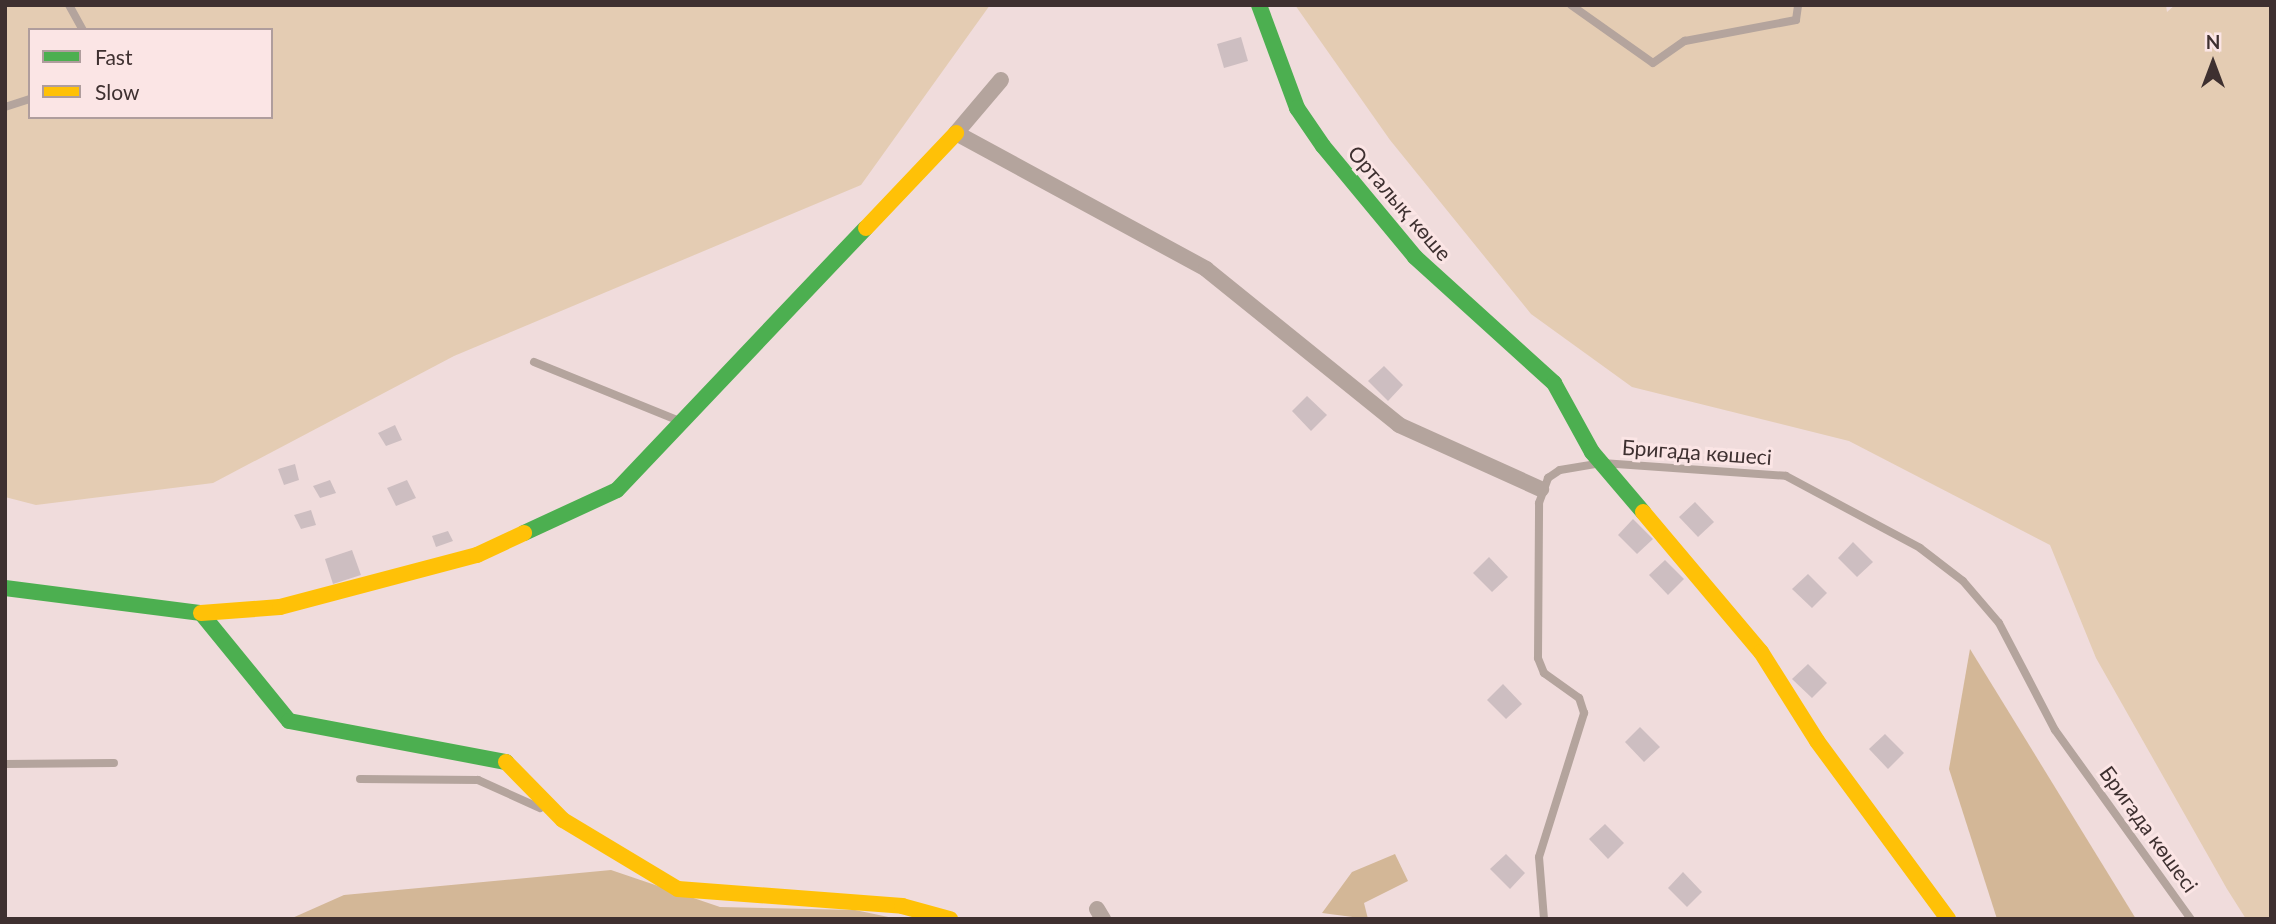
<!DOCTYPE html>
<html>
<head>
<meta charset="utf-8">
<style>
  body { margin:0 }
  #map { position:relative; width:2276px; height:924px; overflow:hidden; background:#f0dcdc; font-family:Lato,sans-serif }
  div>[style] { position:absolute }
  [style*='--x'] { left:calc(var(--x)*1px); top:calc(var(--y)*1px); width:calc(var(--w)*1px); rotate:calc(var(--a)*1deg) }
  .green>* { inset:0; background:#e4ccb3 }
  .forest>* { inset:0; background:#d3b797 }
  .building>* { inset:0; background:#cdbec1 }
  .lane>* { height:8px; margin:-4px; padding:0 4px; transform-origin:4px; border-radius:4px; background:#b4a49d }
  .street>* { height:16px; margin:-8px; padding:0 8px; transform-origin:8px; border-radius:8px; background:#b4a49d }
  .fast>* { height:16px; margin:-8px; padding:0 8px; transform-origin:8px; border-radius:8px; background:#4caf50 }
  .slow>* { height:16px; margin:-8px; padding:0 8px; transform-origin:8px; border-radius:8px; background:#ffc107 }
  span { translate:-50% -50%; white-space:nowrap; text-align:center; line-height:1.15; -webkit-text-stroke:6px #fbe5e5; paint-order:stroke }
  .street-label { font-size:21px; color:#3e3030 }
  .frame { position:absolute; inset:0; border:7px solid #3e3030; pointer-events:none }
  .legend { position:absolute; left:28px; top:28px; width:245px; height:91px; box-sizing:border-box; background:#fbe5e5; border:2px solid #af9d9d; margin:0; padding:9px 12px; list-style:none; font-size:21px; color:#3e3030 }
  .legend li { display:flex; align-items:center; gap:14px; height:35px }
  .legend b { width:35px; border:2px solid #af9d9d }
  .north { position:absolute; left:2178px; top:28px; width:70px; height:70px; -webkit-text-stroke:5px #fbe5e5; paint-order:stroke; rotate:0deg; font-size:19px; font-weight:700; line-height:28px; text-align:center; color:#3e3030 }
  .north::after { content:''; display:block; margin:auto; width:24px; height:32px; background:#3e3030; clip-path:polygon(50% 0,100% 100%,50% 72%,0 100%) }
</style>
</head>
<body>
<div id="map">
  <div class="green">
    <div style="clip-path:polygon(evenodd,5px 5px,990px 5px,861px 185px,454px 356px,213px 483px,36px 505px,5px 497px,5px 5px,30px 30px,271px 30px,271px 117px,30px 117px,30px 30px)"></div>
    <div style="clip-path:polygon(1295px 5px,2166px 5px,2167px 12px,2175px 5px,2271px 5px,2271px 919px,2246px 919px,2227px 889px,2096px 658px,2050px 545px,1849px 441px,1632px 387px,1531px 314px,1390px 140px)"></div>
  </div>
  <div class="forest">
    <div style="clip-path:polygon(1970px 649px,2136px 919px,1997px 919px,1949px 769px)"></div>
    <div style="clip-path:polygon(1395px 854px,1408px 881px,1364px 903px,1368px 919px,1322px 913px,1352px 872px)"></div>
    <div style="clip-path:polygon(611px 870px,720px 907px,855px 910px,898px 919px,290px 919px,344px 895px)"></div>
  </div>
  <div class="building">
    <div style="clip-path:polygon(1241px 37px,1248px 61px,1224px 68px,1217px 44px)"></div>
    <div style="clip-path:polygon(1384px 366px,1403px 385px,1388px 401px,1368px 381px)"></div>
    <div style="clip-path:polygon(1307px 396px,1327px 415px,1311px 431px,1292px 411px)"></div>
    <div style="clip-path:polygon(395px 425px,402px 440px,386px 446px,378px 433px)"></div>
    <div style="clip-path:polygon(295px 464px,299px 480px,284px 485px,278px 469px)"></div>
    <div style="clip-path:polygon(330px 480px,336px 493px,320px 498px,313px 486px)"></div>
    <div style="clip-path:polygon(407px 480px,416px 498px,396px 506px,387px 488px)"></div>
    <div style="clip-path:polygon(1695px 502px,1714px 522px,1698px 537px,1679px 517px)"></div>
    <div style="clip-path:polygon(311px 510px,316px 525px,301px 529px,294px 515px)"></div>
    <div style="clip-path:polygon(1633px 519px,1653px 539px,1637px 554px,1618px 535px)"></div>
    <div style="clip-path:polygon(448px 531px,453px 541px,436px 547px,432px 536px)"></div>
    <div style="clip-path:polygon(1853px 542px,1873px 562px,1857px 577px,1838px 558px)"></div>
    <div style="clip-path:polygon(352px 550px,361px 575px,333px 584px,325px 559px)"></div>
    <div style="clip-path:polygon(1489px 557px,1508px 577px,1492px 592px,1473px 573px)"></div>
    <div style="clip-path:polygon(1665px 560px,1684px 579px,1668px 595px,1649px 575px)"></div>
    <div style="clip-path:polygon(1808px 574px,1827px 593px,1812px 608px,1792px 589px)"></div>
    <div style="clip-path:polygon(1808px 664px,1827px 683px,1812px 698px,1792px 679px)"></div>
    <div style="clip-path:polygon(1503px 684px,1522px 704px,1506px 719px,1487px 700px)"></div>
    <div style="clip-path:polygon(1640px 727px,1660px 747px,1644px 762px,1625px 742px)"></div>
    <div style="clip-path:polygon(1885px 734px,1904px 753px,1888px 769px,1869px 749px)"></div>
    <div style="clip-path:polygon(1605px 824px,1624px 843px,1608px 859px,1589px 839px)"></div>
    <div style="clip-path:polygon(1506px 854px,1525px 873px,1510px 889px,1490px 869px)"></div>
    <div style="clip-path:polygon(1683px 872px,1702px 892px,1687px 907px,1668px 888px)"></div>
  </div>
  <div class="lane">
    <div style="--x:69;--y:5;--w:29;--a:61"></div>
    <div style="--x:1571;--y:5;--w:100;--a:35.3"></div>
    <div style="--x:1653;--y:63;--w:39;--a:-35"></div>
    <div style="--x:1685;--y:41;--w:113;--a:-10.7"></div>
    <div style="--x:1796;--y:20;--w:15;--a:-82"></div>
    <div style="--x:5;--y:107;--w:26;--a:-18"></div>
    <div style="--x:534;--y:362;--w:157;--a:22.1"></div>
    <div style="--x:5;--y:764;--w:109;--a:-0.5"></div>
    <div style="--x:360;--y:779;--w:118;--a:0.5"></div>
    <div style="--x:478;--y:780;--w:68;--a:24.3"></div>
    <div style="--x:1544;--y:919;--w:62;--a:-94.6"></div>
    <div style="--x:1539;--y:857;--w:151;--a:-72.6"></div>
    <div style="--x:1584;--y:713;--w:16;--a:-108"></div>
    <div style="--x:1579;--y:698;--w:43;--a:-144.5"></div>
    <div style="--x:1544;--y:673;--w:16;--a:-112"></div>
    <div style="--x:1538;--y:658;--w:155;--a:-89.6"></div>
    <div style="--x:1539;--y:503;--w:27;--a:-70"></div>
    <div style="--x:1548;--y:478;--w:14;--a:-34"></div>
    <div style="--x:1560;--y:470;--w:43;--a:-9.5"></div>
    <div style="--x:1602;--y:463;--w:184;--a:4"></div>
    <div style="--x:1786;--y:476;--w:152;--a:28.2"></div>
    <div style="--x:1920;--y:548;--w:54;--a:37.5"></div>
    <div style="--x:1963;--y:581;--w:55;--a:49.4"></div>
    <div style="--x:1999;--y:623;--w:121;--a:62.4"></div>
    <div style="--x:2055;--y:730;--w:233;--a:54.3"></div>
  </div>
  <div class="street">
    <div style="--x:1001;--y:80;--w:70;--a:130.3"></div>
    <div style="--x:956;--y:133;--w:285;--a:28.5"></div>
    <div style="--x:1206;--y:269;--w:248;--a:38.9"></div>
    <div style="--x:1399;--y:425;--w:156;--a:24.3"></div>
    <div style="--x:1097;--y:909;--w:12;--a:59"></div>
  </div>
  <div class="fast">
    <div style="--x:1259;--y:5;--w:110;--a:69.7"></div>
    <div style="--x:1297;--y:108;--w:46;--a:55.6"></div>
    <div style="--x:1323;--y:146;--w:144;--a:50.3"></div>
    <div style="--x:1415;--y:257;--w:188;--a:42.2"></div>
    <div style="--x:1554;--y:383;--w:79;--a:61.2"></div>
    <div style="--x:1592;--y:452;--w:79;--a:49.6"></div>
    <div style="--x:524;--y:533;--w:102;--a:-24.8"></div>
    <div style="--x:617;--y:490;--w:361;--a:-46.5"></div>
    <div style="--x:5;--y:588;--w:198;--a:7.3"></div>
    <div style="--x:201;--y:613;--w:139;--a:50.8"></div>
    <div style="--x:289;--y:721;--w:221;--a:10.7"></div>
  </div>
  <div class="slow">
    <div style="--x:866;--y:228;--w:131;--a:-46.5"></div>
    <div style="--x:1643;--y:512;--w:183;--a:49.9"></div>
    <div style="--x:1761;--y:652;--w:105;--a:57.8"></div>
    <div style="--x:1817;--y:741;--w:221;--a:53.6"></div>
    <div style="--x:201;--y:613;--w:79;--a:-4.3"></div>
    <div style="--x:280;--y:607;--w:204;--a:-14.8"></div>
    <div style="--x:477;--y:555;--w:52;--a:-25.1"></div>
    <div style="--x:506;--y:762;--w:81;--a:45.5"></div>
    <div style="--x:563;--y:820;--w:134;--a:31"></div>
    <div style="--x:678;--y:889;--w:225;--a:4.3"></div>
    <div style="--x:902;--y:906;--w:50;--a:15.2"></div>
  </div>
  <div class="street-label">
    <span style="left:1400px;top:203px;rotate:49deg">Орталық көше</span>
    <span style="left:1697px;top:452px;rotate:4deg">Бригада көшесі</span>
    <span style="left:2149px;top:829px;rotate:54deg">Бригада көшесі</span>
  </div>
  <div class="frame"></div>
  <ul class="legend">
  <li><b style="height:9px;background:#4caf50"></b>Fast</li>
  <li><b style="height:9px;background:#ffc107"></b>Slow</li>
  </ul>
  <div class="north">N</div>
</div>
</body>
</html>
